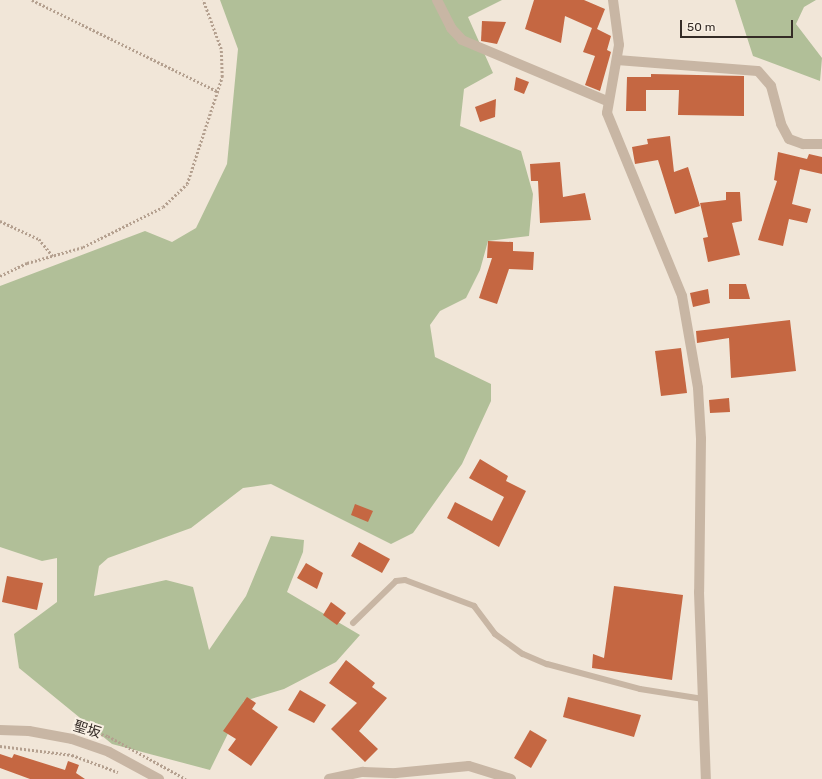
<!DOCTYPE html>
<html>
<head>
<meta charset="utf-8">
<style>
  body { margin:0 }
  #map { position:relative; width:822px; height:779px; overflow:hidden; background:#f1e6d8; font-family:Rubik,"Noto Sans JP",sans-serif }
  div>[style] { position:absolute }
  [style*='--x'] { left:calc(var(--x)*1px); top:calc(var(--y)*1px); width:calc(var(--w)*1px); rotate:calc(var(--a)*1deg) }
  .green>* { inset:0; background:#b1bf98 }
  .building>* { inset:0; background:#c56742 }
  .path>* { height:2.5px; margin-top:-1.25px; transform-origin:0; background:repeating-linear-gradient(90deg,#b4a08f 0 2px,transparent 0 4px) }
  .service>* { height:6px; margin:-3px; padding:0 3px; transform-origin:3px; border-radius:3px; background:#c8b6a4 }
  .minor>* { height:10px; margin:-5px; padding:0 5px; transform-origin:5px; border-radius:5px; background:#c8b6a4 }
  .tertiary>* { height:10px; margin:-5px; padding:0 5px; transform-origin:5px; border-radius:5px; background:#c8b6a4 }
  span { translate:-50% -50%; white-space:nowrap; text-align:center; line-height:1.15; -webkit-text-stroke:4px #f9f0e4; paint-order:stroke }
  .street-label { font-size:14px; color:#342b26 }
  .scale { position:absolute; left:680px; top:20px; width:113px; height:18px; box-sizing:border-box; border:2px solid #342b26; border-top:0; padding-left:5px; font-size:12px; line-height:14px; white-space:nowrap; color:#342b26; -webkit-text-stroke:3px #f9f0e4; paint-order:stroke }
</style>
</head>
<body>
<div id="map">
  <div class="green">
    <div style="clip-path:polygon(220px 0,502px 0,468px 17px,493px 73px,464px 89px,460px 126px,521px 151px,533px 194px,529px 236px,488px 241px,480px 270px,466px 298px,440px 311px,430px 325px,435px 357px,491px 384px,491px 401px,462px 464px,413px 533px,391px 544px,271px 484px,243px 488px,191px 528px,108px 558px,99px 566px,94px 596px,166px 580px,193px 587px,209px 650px,246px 596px,271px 536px,304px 540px,303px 552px,287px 592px,360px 635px,336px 662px,284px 689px,244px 701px,210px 770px,112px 744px,19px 668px,14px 634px,57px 602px,57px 558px,42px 561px,0 547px,0 286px,145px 231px,172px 242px,196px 228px,227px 164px,238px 49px)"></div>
    <div style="clip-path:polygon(735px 0,816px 0,804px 7px,796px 24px,822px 58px,820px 81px,753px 56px)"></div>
  </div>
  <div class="building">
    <div style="clip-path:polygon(534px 0,584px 0,605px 9px,597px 29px,611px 36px,607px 50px,611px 52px,600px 91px,585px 85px,595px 56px,583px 52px,592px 28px,565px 16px,561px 43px,525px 29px)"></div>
    <div style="clip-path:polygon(482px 21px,506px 22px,497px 44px,481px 41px)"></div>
    <div style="clip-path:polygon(651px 74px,744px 76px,744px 116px,678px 115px,679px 90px,646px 90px,646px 111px,626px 111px,627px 77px,651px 77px)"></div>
    <div style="clip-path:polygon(516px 77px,529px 82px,524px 94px,514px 90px)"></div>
    <div style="clip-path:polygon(496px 99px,495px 117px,480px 122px,475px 107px)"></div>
    <div style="clip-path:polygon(670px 136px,674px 172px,688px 167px,700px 206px,675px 214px,658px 160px,635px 164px,632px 147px,648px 144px,647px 139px)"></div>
    <div style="clip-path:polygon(778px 152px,807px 159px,809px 154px,822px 157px,822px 174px,800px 169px,792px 204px,811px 209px,807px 223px,789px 219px,783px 246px,758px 240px,777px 181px,774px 180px)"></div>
    <div style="clip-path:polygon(560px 162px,563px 197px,585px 193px,591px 220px,540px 223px,538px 181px,531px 181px,530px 164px)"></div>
    <div style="clip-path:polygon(726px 192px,740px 192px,742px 221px,732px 223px,740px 255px,708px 262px,703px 238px,708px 237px,700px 203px,726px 200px)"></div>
    <div style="clip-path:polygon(488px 241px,513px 242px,513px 251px,534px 252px,533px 270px,509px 269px,497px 304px,479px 298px,492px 258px,487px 258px)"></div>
    <div style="clip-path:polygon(729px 284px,746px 284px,750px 299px,729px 299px)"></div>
    <div style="clip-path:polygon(708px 289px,710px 303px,693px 307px,690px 293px)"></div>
    <div style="clip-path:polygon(790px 320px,796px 371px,731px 378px,729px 338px,697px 343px,696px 331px)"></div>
    <div style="clip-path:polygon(681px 348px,687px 393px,661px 396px,655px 351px)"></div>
    <div style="clip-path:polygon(729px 398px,730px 412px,710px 413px,709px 400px)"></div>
    <div style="clip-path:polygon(480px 459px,508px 476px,506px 481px,526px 491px,499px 547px,447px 518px,455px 502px,492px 521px,504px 497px,469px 478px)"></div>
    <div style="clip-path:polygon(355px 504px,373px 511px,368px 522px,351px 515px)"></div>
    <div style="clip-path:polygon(359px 542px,390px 559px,382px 573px,351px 556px)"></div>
    <div style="clip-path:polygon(306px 563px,323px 573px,317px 589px,297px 578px)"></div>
    <div style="clip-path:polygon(7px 576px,43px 583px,37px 610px,2px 602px)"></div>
    <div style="clip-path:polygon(614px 586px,683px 595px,672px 680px,592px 668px,593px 654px,604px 658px)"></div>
    <div style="clip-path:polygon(331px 602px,346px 613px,337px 625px,323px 615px)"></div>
    <div style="clip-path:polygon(346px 660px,375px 683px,372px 687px,387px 698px,359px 731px,378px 749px,365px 762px,331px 729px,357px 703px,329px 683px)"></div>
    <div style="clip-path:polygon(300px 690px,326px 705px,314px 723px,288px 710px)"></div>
    <div style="clip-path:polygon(247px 697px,256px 703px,252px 709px,278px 727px,251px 766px,228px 750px,236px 739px,223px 731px)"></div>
    <div style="clip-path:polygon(568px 697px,641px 715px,634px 737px,563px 717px)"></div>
    <div style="clip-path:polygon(530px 730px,547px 740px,531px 768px,514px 758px)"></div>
    <div style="clip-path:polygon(0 754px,12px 758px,14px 754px,65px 770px,68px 761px,79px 765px,76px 773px,85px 779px,30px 779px,0 768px)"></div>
  </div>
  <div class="path">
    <div style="--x:32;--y:0;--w:208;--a:26.2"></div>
    <div style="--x:0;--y:221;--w:43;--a:24.8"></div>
    <div style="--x:39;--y:239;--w:22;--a:51"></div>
    <div style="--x:0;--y:276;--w:30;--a:-26"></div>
    <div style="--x:27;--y:263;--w:58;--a:-15.9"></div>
    <div style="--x:83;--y:247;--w:89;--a:-26.6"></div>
    <div style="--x:163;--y:207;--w:33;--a:-44"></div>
    <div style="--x:187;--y:184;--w:113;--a:-71.9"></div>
    <div style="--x:222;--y:77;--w:28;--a:-92"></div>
    <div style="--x:221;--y:49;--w:52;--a:-110.2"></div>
    <div style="--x:94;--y:732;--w:15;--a:16"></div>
    <div style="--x:108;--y:736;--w:89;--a:28.9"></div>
    <div style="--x:0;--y:746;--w:73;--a:7.1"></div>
    <div style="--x:72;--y:755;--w:49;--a:20.3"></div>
  </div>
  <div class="service">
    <div style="--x:353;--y:623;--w:60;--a:-44.3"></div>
    <div style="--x:396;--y:581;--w:9;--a:-6"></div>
    <div style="--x:405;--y:580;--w:74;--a:20.6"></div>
    <div style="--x:474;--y:606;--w:35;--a:53"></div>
    <div style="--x:495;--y:634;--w:34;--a:36"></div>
    <div style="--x:523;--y:654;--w:26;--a:23"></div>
    <div style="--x:547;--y:664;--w:96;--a:15"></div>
    <div style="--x:640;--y:689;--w:64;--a:9"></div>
  </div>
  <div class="minor">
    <div style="--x:437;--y:0;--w:31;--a:63"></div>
    <div style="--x:451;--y:28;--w:16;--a:47"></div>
    <div style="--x:462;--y:40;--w:157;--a:22.8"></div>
    <div style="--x:613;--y:0;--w:45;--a:82.4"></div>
    <div style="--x:619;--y:45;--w:69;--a:100"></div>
    <div style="--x:607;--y:113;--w:198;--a:67.7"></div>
    <div style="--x:682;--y:296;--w:93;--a:80.1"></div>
    <div style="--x:698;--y:388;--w:51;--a:86.6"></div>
    <div style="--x:701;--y:439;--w:153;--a:90.7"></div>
    <div style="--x:699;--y:592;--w:187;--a:87.9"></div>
    <div style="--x:617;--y:60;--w:141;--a:4.5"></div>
    <div style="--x:758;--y:71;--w:20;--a:49"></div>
    <div style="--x:771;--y:86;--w:39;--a:75"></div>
    <div style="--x:781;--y:124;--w:17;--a:62"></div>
    <div style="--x:789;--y:139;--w:15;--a:20"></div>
    <div style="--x:803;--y:144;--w:19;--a:0"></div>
    <div style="--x:329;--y:779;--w:35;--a:-12"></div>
    <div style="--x:363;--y:772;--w:33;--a:2"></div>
    <div style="--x:396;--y:773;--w:73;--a:-5.5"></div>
    <div style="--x:469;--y:766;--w:44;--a:17.2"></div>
  </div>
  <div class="tertiary">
    <div style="--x:0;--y:730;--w:29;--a:2"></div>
    <div style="--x:29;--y:731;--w:44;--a:10.5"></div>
    <div style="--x:72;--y:739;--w:39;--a:19"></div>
    <div style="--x:109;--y:752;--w:57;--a:28.4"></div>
  </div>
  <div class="street-label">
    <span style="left:87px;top:730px;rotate:17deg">聖坂</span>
  </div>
  <div class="scale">50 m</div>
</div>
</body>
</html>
